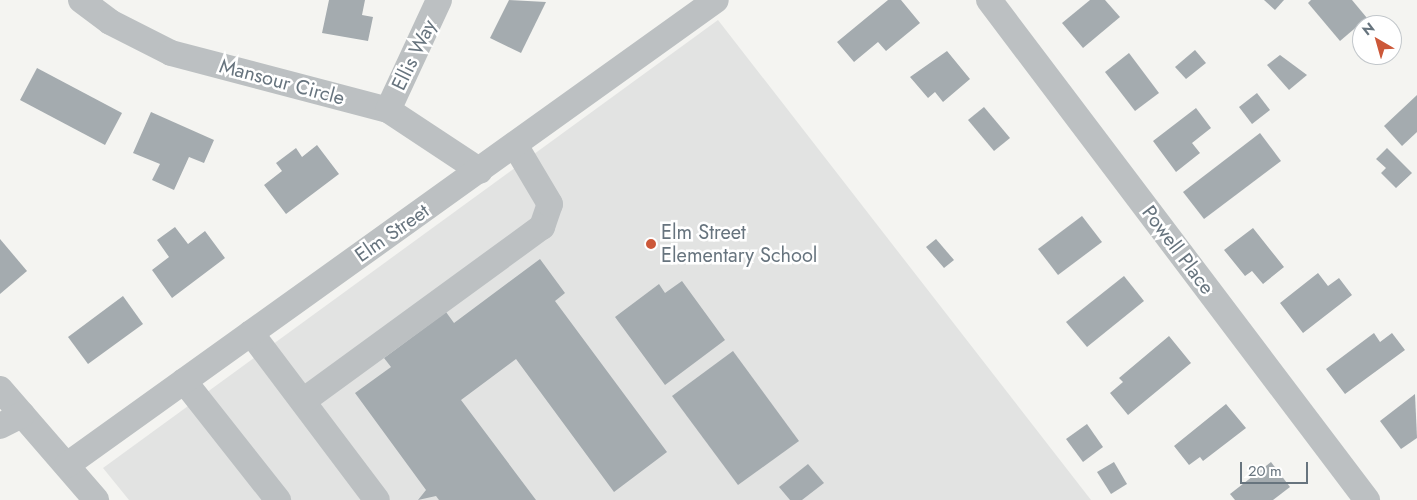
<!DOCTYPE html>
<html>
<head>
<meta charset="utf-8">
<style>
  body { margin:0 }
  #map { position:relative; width:1417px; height:500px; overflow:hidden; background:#f4f4f1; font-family:Jost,sans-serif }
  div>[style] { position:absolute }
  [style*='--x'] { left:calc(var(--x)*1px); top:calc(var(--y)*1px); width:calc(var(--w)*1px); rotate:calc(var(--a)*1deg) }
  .built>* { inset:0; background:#e2e3e2 }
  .building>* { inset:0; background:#a4abaf }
  .minor>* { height:26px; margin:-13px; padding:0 13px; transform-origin:13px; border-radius:13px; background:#bcc0c2 }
  .dots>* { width:14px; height:14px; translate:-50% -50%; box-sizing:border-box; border:2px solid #fff; border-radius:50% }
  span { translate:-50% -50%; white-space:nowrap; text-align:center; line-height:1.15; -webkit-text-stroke:5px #fff; paint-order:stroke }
  .street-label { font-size:20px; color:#67747e }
  .poi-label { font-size:20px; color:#67747e }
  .left { translate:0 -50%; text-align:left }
  .north { position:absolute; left:1352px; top:15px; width:50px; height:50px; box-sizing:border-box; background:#fff; border:1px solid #c2c7cb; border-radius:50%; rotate:322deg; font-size:14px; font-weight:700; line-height:20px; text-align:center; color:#67747e }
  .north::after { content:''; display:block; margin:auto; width:18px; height:22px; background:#cc5839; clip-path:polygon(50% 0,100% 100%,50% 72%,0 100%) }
  .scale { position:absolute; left:1240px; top:462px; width:68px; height:22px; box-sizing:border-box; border:2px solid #67747e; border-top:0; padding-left:6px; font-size:15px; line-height:18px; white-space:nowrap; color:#67747e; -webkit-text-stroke:4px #fff; paint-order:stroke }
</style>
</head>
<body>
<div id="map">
  <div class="built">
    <div style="clip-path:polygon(718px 20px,1091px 500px,129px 500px,103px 468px)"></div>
  </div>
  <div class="building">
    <div style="clip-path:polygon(329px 0,365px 0,362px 15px,373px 17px,368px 41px,322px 33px)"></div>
    <div style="clip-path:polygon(509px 0,546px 2px,521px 53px,490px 38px)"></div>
    <div style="clip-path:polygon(888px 0,901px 0,920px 23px,886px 51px,878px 42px,854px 62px,837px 42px)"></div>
    <div style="clip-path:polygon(1090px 0,1105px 0,1120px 17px,1083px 48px,1062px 23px)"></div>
    <div style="clip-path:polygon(1264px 0,1284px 0,1275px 10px)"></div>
    <div style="clip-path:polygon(1311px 0,1352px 0,1367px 18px,1340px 41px,1308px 3px)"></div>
    <div style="clip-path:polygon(1195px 50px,1206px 63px,1186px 79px,1175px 67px)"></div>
    <div style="clip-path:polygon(947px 51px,970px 79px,943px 102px,935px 92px,928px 98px,910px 77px)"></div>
    <div style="clip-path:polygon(1129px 53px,1159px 93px,1135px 111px,1105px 72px)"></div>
    <div style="clip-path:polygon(1280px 55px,1307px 75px,1289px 90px,1267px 65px)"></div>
    <div style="clip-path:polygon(37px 68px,122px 113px,105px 145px,20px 100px)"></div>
    <div style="clip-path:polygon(1257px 93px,1270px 110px,1252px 124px,1239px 107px)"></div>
    <div style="clip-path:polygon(1417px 95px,1417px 132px,1402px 146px,1384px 126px)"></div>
    <div style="clip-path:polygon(984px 107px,1010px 138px,994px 151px,968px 120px)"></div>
    <div style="clip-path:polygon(1196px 108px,1211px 128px,1192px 143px,1200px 153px,1176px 172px,1153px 141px)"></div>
    <div style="clip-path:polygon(151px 112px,214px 140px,204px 163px,189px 157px,174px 190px,152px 180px,160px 164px,133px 153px)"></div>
    <div style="clip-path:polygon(1260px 133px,1281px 161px,1204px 219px,1183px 192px)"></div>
    <div style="clip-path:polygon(317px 145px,339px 174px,286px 214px,264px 185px,282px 171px,276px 163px,296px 148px,302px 157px)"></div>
    <div style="clip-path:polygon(1387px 148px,1412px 173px,1396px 188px,1381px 173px,1386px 168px,1376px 159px)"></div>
    <div style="clip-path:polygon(1082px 216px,1102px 242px,1058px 275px,1038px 249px)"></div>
    <div style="clip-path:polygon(175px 227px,188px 244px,205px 231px,225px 258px,172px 298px,152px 270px,169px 257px,157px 240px)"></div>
    <div style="clip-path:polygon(1253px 228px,1284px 267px,1263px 284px,1252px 271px,1245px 276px,1224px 250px)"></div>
    <div style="clip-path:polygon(0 239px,27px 271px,0 294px)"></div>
    <div style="clip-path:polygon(936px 239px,954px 260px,944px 268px,926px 247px)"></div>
    <div style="clip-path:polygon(540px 259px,565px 293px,555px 301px,667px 452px,614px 492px,516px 359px,461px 400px,536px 500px,439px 500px,436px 496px,418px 500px,426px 490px,355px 393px,391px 367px,384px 358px,446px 312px,454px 323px)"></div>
    <div style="clip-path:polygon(1318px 273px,1328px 286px,1339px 278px,1352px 295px,1303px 333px,1280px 303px)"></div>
    <div style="clip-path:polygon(1124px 276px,1144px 301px,1087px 347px,1066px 322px)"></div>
    <div style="clip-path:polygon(682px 281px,725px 340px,665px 385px,615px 317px,659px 284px,665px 293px)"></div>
    <div style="clip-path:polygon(123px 296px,143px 324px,88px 364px,68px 337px)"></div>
    <div style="clip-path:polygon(1374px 333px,1380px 342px,1392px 333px,1405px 350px,1345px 394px,1326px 369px)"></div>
    <div style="clip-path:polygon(1169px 336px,1191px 363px,1128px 415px,1110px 393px,1123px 382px,1119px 378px)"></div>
    <div style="clip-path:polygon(733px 351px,799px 441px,738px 485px,672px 396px)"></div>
    <div style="clip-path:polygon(1415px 394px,1417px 438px,1401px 449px,1380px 421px)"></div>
    <div style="clip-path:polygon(1226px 404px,1246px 428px,1203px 461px,1200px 457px,1189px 465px,1174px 446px)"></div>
    <div style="clip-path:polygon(1087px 424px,1103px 447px,1083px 462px,1066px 439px)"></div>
    <div style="clip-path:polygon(1114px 462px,1127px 484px,1111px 494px,1097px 472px)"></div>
    <div style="clip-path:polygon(1271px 462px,1290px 487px,1273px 500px,1235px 500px,1230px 494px)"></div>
    <div style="clip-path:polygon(808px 464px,824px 483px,802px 500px,790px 500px,779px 487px)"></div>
  </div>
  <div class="minor">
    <div style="--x:81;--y:0;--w:36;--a:37"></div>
    <div style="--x:110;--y:22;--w:68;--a:26.9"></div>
    <div style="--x:171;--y:53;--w:224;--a:14.7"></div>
    <div style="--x:388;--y:110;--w:110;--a:33.5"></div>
    <div style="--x:989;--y:0;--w:627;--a:52.91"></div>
    <div style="--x:388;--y:110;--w:121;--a:-65.1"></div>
    <div style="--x:251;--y:333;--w:209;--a:53"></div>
    <div style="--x:184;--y:381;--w:152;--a:51.7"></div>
    <div style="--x:0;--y:389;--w:147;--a:49.1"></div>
    <div style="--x:303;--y:401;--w:296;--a:-36.1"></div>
    <div style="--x:542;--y:227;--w:24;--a:-71"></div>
    <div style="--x:550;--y:204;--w:69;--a:-120.7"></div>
    <div style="--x:0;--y:426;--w:25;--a:-27"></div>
    <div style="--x:67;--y:465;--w:798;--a:-35.62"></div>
  </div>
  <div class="dots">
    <div style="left:651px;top:244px;background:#cc5839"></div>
  </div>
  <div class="street-label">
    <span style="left:414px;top:55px;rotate:-64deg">Ellis Way</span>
    <span style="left:282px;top:82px;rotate:15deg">Mansour Circle</span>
    <span style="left:392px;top:233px;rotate:-35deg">Elm Street</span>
    <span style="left:1178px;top:250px;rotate:53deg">Powell Place</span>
  </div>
  <div class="poi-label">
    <span class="left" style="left:661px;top:244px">Elm Street<br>Elementary School</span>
  </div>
  <div class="north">N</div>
  <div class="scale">20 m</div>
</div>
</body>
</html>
